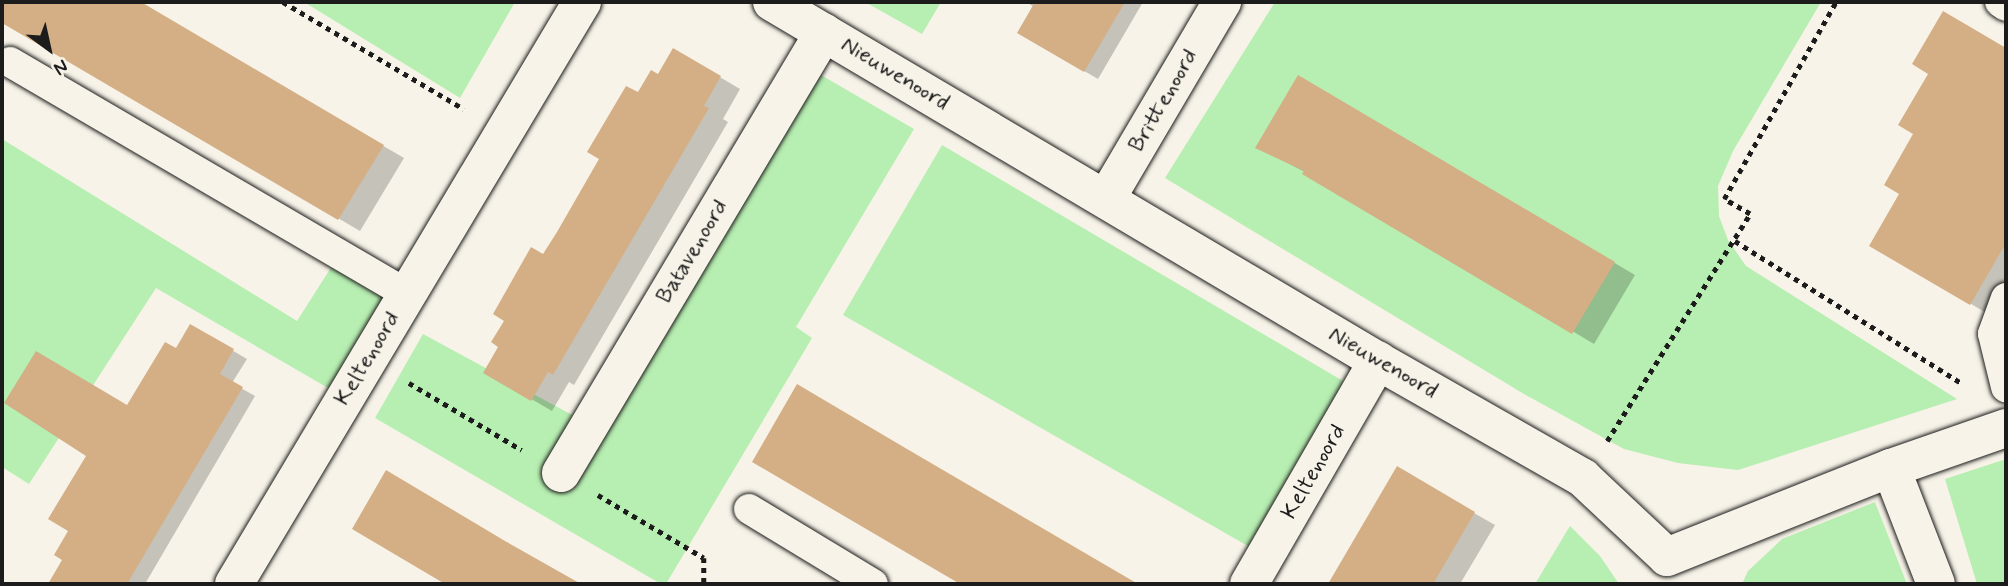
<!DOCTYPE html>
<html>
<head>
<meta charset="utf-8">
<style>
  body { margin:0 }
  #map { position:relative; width:2008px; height:586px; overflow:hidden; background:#f7f3e8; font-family:Mynerve,sans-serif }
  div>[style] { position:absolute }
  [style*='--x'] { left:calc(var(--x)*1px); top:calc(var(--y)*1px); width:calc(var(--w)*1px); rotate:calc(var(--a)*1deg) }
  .green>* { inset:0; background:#b7eeb1 }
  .shadow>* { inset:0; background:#0003 }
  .building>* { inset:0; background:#d4ae85 }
  .path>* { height:4.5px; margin-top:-2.25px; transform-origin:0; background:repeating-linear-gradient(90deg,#1c1c1c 0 5px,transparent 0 10px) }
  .roads { filter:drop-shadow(0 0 2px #1c1c1c) drop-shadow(0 0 2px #1c1c1c) }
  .lane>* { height:30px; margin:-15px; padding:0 15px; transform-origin:15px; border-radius:15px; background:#f7f3e8 }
  .street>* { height:38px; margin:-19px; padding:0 19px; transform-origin:19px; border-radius:19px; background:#f7f3e8 }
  span { translate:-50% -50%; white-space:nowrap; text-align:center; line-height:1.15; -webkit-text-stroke:5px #f7f3e8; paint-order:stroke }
  .street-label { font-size:23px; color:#1c1c1c }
  .frame { position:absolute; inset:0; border:4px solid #1c1c1c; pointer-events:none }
  .north { position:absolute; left:14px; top:14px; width:70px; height:70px; -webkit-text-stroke:5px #f7f3e8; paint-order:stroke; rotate:147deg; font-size:19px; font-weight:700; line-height:28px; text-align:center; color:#1c1c1c }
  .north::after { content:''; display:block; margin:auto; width:24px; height:32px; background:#1c1c1c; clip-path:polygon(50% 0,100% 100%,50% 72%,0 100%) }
</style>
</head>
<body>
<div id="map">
  <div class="green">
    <div style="clip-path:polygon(304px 2px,515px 2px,460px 98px)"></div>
    <div style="clip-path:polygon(865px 2px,941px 2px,922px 34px)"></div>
    <div style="clip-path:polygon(1275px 2px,1821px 2px,1733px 151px,1718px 186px,1719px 216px,1728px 240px,1746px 266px,1957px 399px,1738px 470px,1678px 463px,1624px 449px,1524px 394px,1165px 178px)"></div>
    <div style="clip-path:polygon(790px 57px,914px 129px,796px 327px,812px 338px,666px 584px,661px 584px,375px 418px,423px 334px,574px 416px)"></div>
    <div style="clip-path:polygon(2px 139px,297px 321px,332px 266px,388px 301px,335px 392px,156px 288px,29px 484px,2px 467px)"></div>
    <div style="clip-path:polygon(942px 145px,1343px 381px,1332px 417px,1255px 550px,843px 315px)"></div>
    <div style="clip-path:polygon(2006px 459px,2006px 584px,1977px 584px,1945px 479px)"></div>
    <div style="clip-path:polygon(1875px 502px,1907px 584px,1742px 584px,1748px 571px,1782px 539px)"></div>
    <div style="clip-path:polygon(1570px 526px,1600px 556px,1619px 584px,1535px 584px)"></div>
  </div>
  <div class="shadow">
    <div style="clip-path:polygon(21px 2px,137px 2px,404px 158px,360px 231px,8px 25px)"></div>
    <div style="clip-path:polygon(1026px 2px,1143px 2px,1098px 79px,1019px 33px,1034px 7px)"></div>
    <div style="clip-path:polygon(1944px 13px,2006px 50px,2006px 283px,1988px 314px,1872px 245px,1902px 194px)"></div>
    <div style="clip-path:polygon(674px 50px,740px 89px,723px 119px,728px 122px,574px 385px,569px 382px,552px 411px,485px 372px,639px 94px,659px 76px)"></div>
    <div style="clip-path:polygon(1299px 77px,1635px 275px,1594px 344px,1305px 172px,1257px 147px)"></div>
    <div style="clip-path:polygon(191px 326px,247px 359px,232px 383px,255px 396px,145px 584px,50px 584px,64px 559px,128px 408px,176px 350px)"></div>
    <div style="clip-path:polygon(797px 387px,1135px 584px,964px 584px,754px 461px)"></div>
    <div style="clip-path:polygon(1397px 469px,1495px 525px,1460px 584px,1330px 584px)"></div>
    <div style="clip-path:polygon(386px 473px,577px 584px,449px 584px,354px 529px)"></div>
  </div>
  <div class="building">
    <div style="clip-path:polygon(2px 2px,141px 2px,384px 145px,338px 220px,2px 23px)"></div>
    <div style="clip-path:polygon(1035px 2px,1125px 2px,1084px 72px,1017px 33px)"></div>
    <div style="clip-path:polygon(1943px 11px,2006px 48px,2006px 243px,1970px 305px,1869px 246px,1899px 194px,1884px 185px,1913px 134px,1898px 125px,1928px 74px,1912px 64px)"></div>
    <div style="clip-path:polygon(673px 48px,721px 76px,704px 106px,709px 108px,553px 375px,548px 372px,531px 401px,483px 373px,498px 347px,491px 342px,504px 321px,493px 314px,531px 247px,543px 254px,557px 232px,599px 159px,587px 152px,626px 86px,638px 92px,651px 70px,658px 74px)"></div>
    <div style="clip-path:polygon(1298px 75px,1615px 262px,1572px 334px,1302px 174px,1304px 171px,1255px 148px)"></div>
    <div style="clip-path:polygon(190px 324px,234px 349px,220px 374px,243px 387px,127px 584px,48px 584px,62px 560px,54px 555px,68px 531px,48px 519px,86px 456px,4px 403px,36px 351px,127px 405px,165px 342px,176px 348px)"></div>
    <div style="clip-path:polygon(797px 384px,907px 449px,1138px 584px,960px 584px,752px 462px)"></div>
    <div style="clip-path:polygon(1397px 466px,1475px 512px,1433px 584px,1328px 584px)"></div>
    <div style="clip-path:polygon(386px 470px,505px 541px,581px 584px,445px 584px,352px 529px)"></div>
  </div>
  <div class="path">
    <div style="--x:283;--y:2;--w:210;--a:30.6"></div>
    <div style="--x:1735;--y:241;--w:266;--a:32.1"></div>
    <div style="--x:409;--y:383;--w:131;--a:30.7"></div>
    <div style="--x:1607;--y:441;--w:268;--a:-57.8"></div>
    <div style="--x:1750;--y:214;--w:30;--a:-150"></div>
    <div style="--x:1724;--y:199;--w:227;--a:-60.4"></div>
    <div style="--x:598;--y:495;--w:123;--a:30.7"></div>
    <div style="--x:704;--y:558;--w:26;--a:90"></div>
  </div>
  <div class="roads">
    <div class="lane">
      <div style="--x:2000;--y:2;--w:7;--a:34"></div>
      <div style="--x:10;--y:62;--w:460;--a:30.3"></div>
      <div style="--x:2006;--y:298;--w:38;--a:110"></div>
      <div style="--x:1993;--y:334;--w:55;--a:76.2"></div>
      <div style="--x:749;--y:509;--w:145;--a:31.2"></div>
    </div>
    <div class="street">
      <div style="--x:772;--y:2;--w:704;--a:30.64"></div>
      <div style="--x:1378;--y:361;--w:236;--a:29.7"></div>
      <div style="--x:1583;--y:478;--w:115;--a:43.2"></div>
      <div style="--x:1106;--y:199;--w:229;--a:-59.5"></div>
      <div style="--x:1891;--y:468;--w:124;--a:68.8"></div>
      <div style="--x:561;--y:473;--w:513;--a:-59.19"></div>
      <div style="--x:1667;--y:557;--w:241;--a:-21.7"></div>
      <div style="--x:1891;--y:468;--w:122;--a:-19.2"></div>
      <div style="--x:234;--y:584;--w:678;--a:-59.12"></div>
      <div style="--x:1249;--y:584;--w:258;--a:-60"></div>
    </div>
  </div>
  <div class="street-label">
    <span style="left:895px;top:74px;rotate:31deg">Nieuwenoord</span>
    <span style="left:1164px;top:101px;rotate:-60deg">Brittenoord</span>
    <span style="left:693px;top:252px;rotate:-59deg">Batavenoord</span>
    <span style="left:368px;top:359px;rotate:-59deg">Keltenoord</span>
    <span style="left:1383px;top:363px;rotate:30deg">Nieuwenoord</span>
    <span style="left:1314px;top:472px;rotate:-60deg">Keltenoord</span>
  </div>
  <div class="frame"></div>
  <div class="north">N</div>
</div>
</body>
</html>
